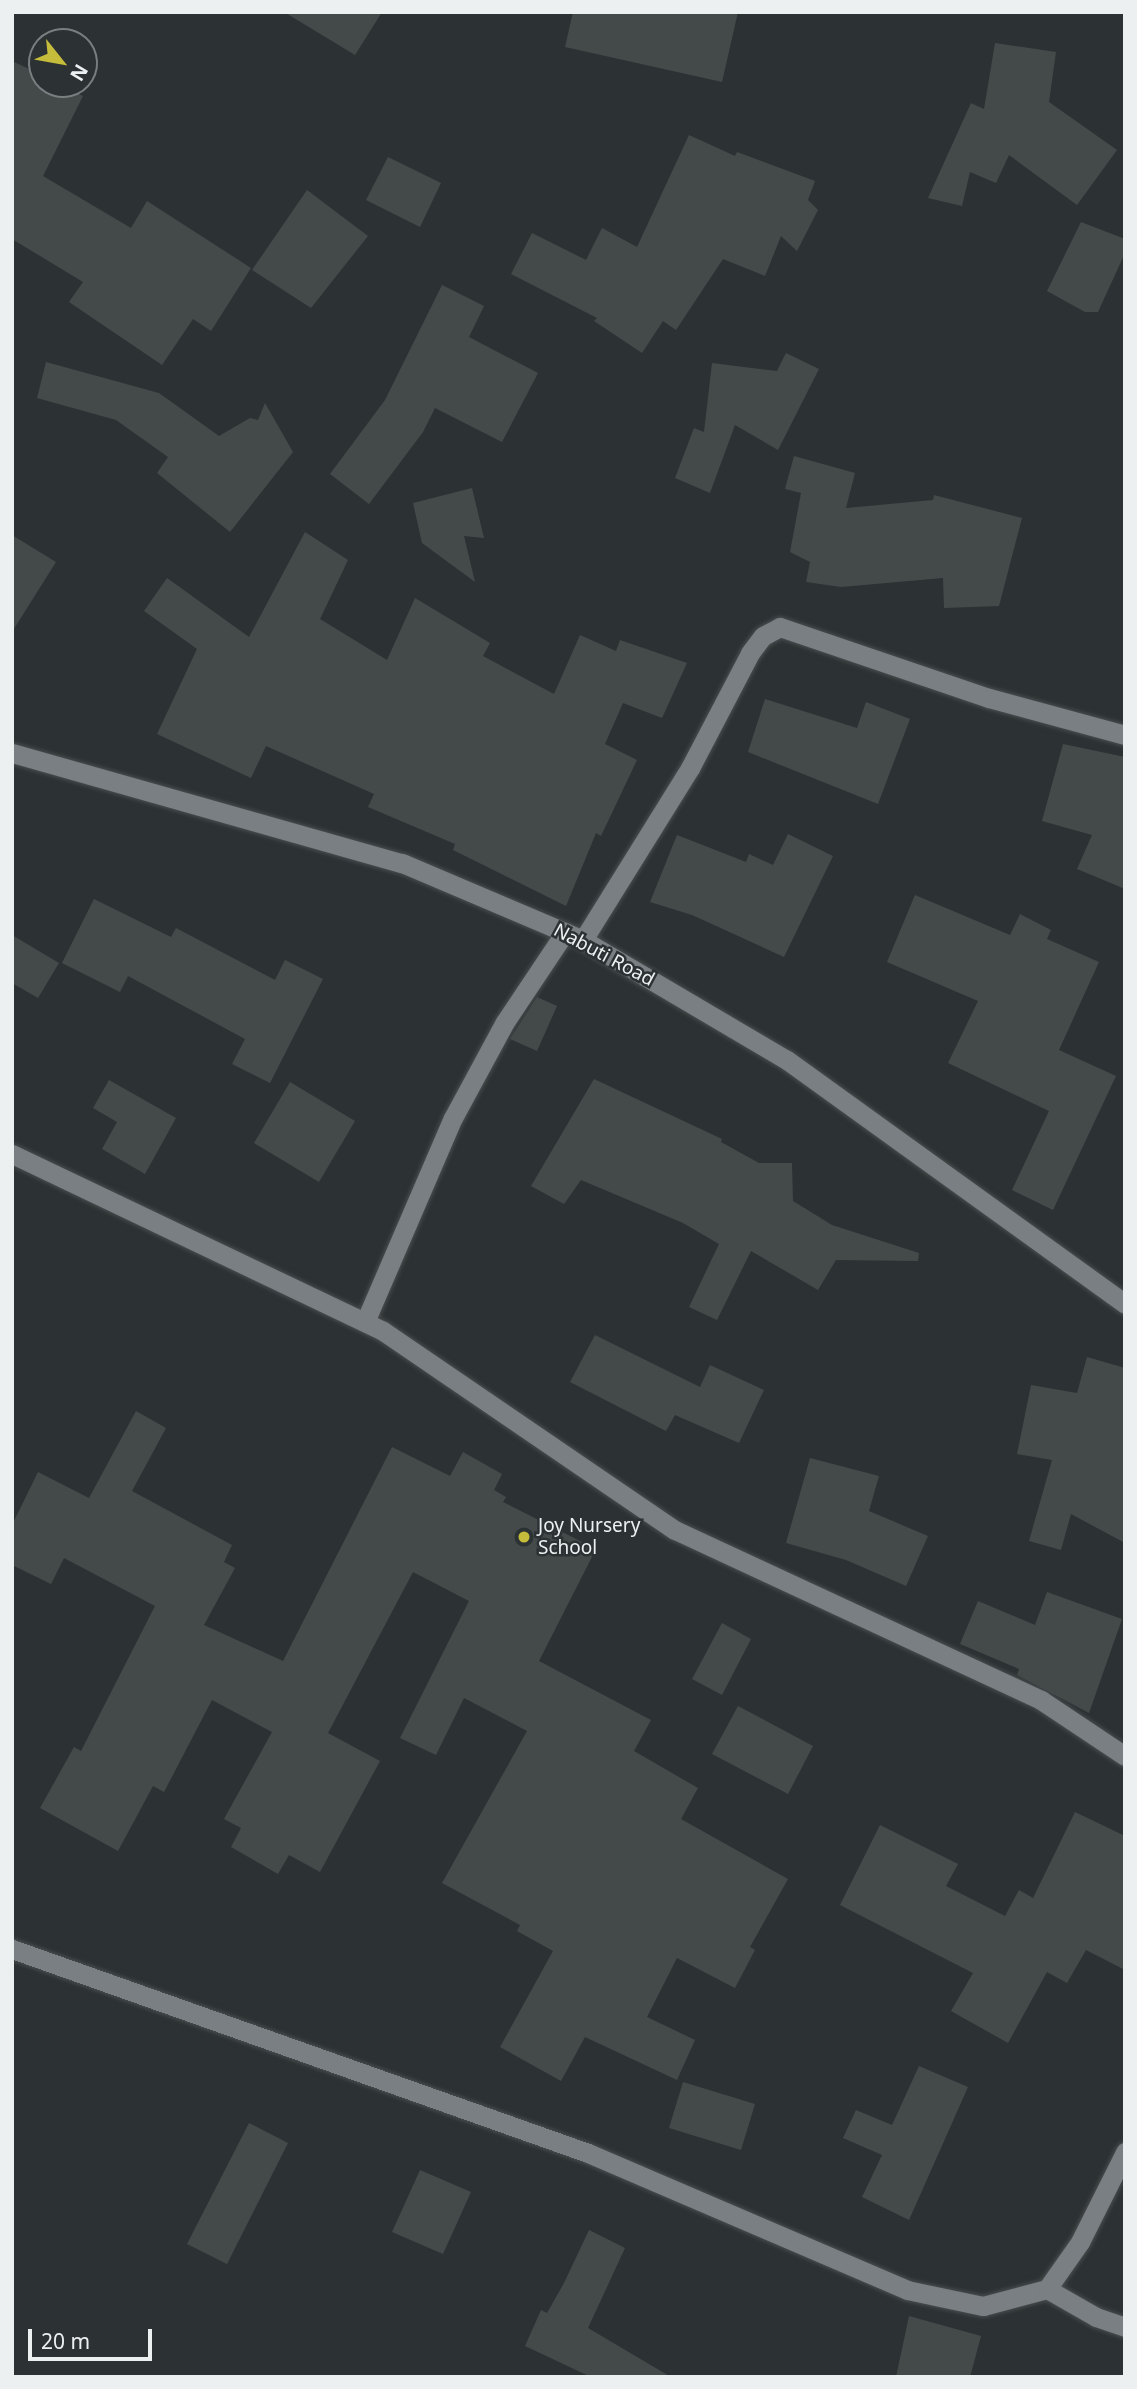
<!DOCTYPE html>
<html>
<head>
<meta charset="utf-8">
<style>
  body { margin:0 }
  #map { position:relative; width:1137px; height:2389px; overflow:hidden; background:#2c3234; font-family:"Noto Sans",sans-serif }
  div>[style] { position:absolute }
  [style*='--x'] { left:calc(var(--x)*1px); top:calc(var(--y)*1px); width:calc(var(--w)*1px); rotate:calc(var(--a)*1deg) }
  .building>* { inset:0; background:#444a4a }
  .roads { filter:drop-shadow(0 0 2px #494d4e) drop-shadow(0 0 2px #494d4e) }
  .service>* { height:19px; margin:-9.5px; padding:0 9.5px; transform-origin:9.5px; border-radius:9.5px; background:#797f82 }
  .minor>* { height:19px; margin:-9.5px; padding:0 9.5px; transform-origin:9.5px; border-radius:9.5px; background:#797f82 }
  .tertiary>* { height:19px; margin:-9.5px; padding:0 9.5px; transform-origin:9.5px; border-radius:9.5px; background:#797f82 }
  .dots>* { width:19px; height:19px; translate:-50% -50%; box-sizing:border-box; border:4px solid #2c3234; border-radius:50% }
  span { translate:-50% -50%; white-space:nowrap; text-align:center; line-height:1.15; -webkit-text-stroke:5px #2c3234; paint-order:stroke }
  .street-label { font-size:19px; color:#ecf0f1 }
  .poi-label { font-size:19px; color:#ecf0f1 }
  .left { translate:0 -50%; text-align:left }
  .frame { position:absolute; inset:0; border:14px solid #ecf0f1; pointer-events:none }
  .north { position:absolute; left:28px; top:28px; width:70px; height:70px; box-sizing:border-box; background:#2c3234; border:2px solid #797e80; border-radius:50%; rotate:121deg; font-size:19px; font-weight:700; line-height:28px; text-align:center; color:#ecf0f1 }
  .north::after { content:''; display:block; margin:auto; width:24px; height:32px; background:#c6bc3c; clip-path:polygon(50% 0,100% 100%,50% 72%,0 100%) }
  .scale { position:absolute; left:28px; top:2329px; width:124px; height:32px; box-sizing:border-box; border:4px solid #ecf0f1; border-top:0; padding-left:9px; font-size:21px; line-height:24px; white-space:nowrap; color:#ecf0f1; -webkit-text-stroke:5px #2c3234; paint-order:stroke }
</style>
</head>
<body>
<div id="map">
  <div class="building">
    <div style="clip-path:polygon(284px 12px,382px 12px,355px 55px)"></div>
    <div style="clip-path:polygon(573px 12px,738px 12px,722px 82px,565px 47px)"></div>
    <div style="clip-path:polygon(995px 43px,1056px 52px,1049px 102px,1117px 150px,1077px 205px,1009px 155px,996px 183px,970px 172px,962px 206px,928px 198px,971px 103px,984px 109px)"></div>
    <div style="clip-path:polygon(12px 61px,42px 75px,42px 84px,59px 84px,83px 96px,43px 176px,131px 228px,147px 201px,251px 268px,211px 331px,193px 319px,162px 365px,69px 302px,83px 282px,12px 239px)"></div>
    <div style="clip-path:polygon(689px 135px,735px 156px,737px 152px,815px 181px,808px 200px,818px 210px,797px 251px,781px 236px,765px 276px,723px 259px,676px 330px,663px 321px,642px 353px,594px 321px,597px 318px,511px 274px,532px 233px,586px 260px,602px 228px,637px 247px)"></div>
    <div style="clip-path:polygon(388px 157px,441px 183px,420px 227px,366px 200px)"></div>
    <div style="clip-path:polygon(307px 190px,368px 236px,311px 308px,252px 270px)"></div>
    <div style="clip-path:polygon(1081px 222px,1125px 239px,1125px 253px,1098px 312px,1085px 312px,1047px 291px)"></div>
    <div style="clip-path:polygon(442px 285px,484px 306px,469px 337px,538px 373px,502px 442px,435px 408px,423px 432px,369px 504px,330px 474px,385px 400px)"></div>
    <div style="clip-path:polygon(786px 353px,819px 369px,778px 450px,735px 425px,710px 493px,675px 478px,694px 428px,704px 432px,712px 363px,777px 371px)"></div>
    <div style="clip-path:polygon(46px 362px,159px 393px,219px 436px,250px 418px,258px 420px,265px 403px,293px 452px,230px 532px,157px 473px,168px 457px,116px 420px,37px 398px)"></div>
    <div style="clip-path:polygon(794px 456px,855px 473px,846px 508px,933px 500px,934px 495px,1022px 518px,999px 606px,944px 608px,943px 578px,841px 587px,806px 582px,810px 562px,790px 552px,801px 493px,785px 489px)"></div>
    <div style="clip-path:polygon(472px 488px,484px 538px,464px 536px,475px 582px,422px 543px,413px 503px)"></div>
    <div style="clip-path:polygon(305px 532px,348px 560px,320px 619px,387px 660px,415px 598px,490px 643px,483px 656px,554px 694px,580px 635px,616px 651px,620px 640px,687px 663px,662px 718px,623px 703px,605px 744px,637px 760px,601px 836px,596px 833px,566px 906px,453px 850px,455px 844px,368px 807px,374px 794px,266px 746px,251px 778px,157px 734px,197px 649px,144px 611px,167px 578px,249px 637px)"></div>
    <div style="clip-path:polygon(12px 535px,56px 562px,12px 632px)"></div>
    <div style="clip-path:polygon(765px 699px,857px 728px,866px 702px,910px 719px,878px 804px,748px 752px)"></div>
    <div style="clip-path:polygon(1063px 744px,1125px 757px,1125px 889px,1077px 869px,1092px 835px,1042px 821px)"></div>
    <div style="clip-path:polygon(788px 834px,833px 856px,784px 957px,692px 915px,650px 902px,677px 835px,746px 862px,749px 854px,773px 865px)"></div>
    <div style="clip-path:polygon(915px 895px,1010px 935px,1020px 914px,1051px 930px,1047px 939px,1099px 962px,1059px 1050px,1116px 1076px,1053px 1210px,1012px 1190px,1049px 1111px,948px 1063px,978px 1001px,887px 962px)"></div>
    <div style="clip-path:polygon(94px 899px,171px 937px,176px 928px,275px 980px,285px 960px,323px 979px,270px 1083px,232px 1064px,245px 1039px,128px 976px,120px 992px,62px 963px)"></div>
    <div style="clip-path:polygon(12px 935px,59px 963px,38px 998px,12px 983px)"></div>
    <div style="clip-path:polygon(537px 997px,557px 1006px,537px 1051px,510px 1039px)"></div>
    <div style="clip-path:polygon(594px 1079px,722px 1139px,721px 1142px,759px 1163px,792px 1163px,793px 1201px,832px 1225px,919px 1253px,918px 1261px,836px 1260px,818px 1290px,751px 1251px,717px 1320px,689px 1307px,719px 1244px,683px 1223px,581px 1180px,564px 1204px,531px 1186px)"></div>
    <div style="clip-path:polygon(109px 1080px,176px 1118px,145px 1174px,102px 1149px,117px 1122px,93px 1108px)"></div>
    <div style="clip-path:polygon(290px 1082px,355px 1121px,319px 1182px,254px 1143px)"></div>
    <div style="clip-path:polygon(595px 1335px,700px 1387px,710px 1365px,764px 1390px,739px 1443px,675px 1415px,666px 1431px,570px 1382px)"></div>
    <div style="clip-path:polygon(1087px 1357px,1125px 1368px,1125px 1543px,1071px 1514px,1061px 1550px,1029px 1541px,1052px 1460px,1017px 1454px,1031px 1385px,1077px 1393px)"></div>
    <div style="clip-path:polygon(136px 1411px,166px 1428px,132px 1491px,232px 1545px,224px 1562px,235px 1568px,204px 1625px,283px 1661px,392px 1447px,450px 1476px,463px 1452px,502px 1474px,494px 1490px,506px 1497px,503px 1502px,596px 1549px,539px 1661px,651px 1720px,634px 1751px,698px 1788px,681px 1819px,788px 1879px,750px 1947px,755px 1950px,735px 1988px,677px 1958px,647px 2017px,695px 2040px,677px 2080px,585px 2037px,561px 2081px,500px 2047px,553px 1951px,517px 1931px,520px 1925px,442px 1883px,527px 1731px,464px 1698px,436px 1755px,400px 1738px,469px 1601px,413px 1572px,328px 1733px,380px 1761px,320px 1872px,289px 1855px,278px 1874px,231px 1847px,241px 1828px,224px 1819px,272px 1732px,212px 1700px,164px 1792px,153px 1786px,118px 1851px,40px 1808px,74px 1747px,81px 1751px,155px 1606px,64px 1558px,51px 1584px,12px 1565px,12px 1525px,38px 1472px,89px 1498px)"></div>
    <div style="clip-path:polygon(810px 1458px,879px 1476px,869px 1511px,928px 1536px,906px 1586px,846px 1560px,786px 1543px)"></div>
    <div style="clip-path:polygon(1047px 1592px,1122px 1619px,1089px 1713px,1017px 1675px,1019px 1669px,960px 1644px,978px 1601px,1035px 1625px)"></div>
    <div style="clip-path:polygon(722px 1623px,751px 1639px,722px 1695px,692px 1679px)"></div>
    <div style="clip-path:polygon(738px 1706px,813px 1746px,788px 1794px,712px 1754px)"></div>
    <div style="clip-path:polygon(1075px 1812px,1125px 1836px,1125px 1970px,1086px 1950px,1067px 1983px,1047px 1972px,1008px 2043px,951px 2011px,973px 1973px,840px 1905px,880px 1825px,958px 1864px,946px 1886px,1005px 1916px,1019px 1890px,1033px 1898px)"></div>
    <div style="clip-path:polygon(919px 2066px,968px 2087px,909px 2220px,862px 2197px,882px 2155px,843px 2138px,856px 2110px,892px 2125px)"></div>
    <div style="clip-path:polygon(683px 2082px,755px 2104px,741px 2150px,669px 2128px)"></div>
    <div style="clip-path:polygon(249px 2123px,288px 2143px,227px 2264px,187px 2244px)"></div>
    <div style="clip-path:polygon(420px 2170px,471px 2192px,443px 2254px,392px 2232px)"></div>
    <div style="clip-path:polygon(589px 2230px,625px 2248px,588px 2328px,671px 2377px,591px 2377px,525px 2346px,541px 2310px,547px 2313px,564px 2283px)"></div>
    <div style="clip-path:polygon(909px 2316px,981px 2336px,970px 2377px,896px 2377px)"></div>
  </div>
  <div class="roads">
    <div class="service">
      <div style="--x:365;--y:1322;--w:222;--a:-66.7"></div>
      <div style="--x:453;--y:1118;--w:109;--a:-61.6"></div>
      <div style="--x:505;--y:1022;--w:108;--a:-56.3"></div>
    </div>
    <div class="minor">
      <div style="--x:583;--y:940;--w:203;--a:-58.1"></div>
      <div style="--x:690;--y:768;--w:130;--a:-62.4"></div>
      <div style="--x:750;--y:653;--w:21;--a:-53"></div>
      <div style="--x:763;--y:636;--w:19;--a:-28"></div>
      <div style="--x:780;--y:627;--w:221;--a:18.8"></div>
      <div style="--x:989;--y:698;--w:141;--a:15.2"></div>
      <div style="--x:12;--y:1154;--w:411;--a:25.5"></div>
      <div style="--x:383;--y:1331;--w:353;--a:34.3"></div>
      <div style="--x:675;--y:1530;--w:404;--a:24.9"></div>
      <div style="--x:1041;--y:1700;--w:101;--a:33.7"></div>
      <div style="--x:12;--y:1949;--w:611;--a:19.5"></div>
      <div style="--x:588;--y:2153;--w:347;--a:23.2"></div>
      <div style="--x:907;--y:2290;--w:78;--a:11.9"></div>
      <div style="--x:983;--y:2306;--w:66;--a:-14.9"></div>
      <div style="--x:1047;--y:2289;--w:57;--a:-54.9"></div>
      <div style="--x:1080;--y:2242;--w:101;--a:-63.4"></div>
      <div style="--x:1047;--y:2289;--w:56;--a:29.7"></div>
      <div style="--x:1096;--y:2317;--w:31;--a:19"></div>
    </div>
    <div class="tertiary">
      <div style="--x:12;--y:753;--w:405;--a:15.8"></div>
      <div style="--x:402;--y:863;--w:197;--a:23"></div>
      <div style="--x:583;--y:940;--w:237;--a:30.5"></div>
      <div style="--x:787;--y:1060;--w:417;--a:35.8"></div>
    </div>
  </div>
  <div class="dots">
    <div style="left:524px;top:1537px;background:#c6bc3c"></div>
  </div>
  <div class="street-label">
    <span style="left:604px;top:955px;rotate:28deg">Nabuti Road</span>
  </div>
  <div class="poi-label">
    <span class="left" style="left:538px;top:1537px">Joy Nursery<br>School</span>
  </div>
  <div class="frame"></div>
  <div class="north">N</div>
  <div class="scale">20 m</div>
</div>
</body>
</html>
